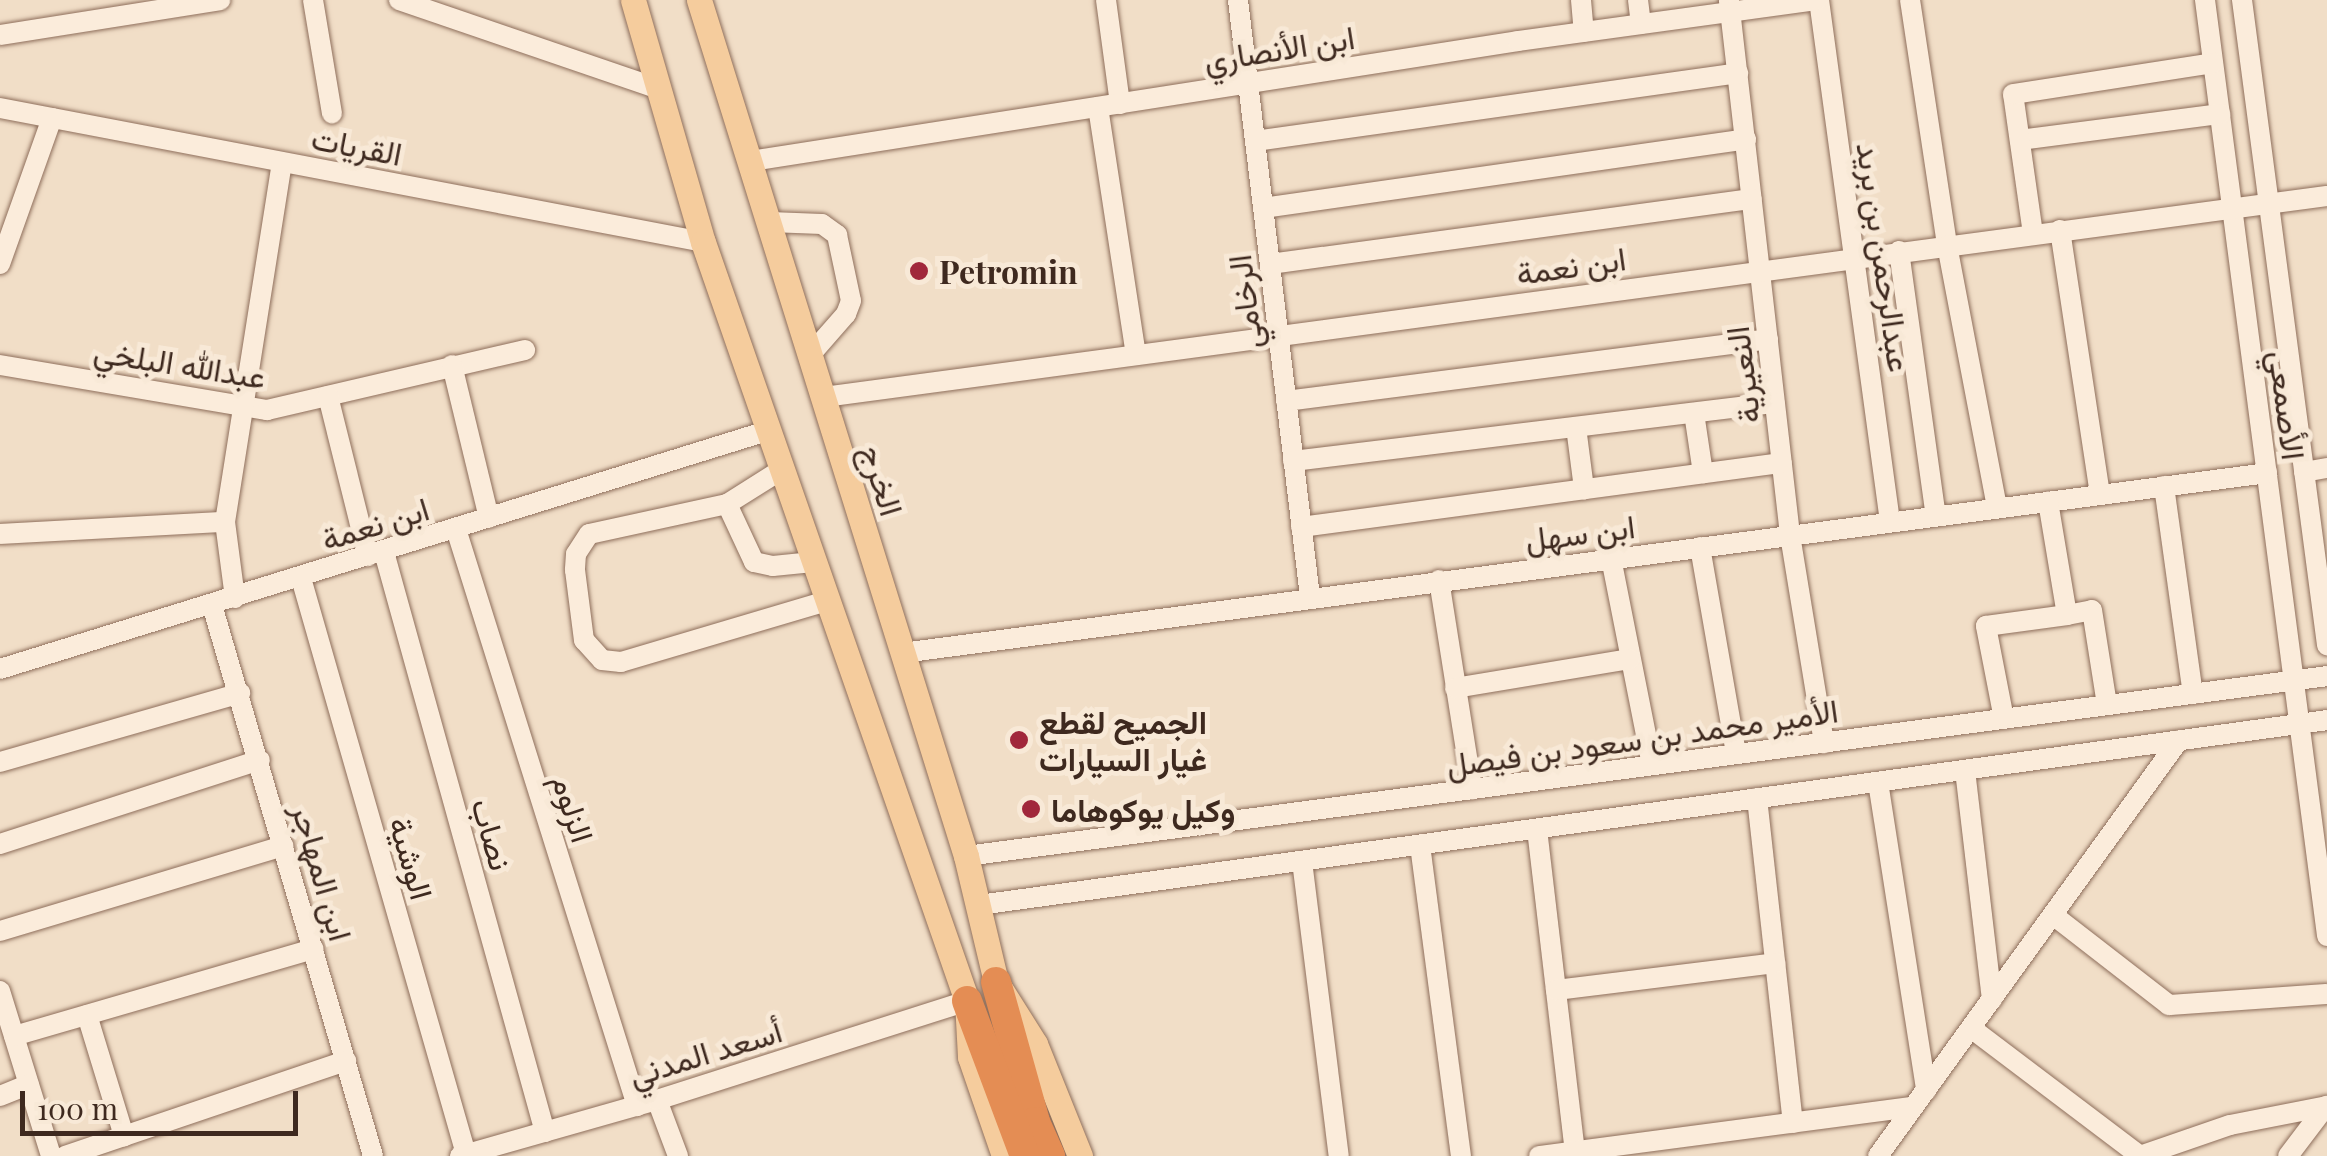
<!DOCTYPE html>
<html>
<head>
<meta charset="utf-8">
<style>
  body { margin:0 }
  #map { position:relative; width:2327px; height:1156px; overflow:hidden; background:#f1dec7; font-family:"Playfair Display",Vazirmatn,serif }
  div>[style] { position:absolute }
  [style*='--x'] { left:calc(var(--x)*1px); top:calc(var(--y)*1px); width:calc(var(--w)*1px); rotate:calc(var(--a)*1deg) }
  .roads { filter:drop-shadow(0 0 2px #8e6e5b) drop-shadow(0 0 2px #8e6e5b) }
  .minor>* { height:20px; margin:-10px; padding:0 10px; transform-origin:10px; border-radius:10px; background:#fbecdb }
  .major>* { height:25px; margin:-12.5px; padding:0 12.5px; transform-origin:12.5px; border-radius:12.5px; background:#f5cc9d }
  .highway>* { height:30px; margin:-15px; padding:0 15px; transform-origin:15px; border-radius:15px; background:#e48d54 }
  .dots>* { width:28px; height:28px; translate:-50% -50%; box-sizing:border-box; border:5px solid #f8e9d7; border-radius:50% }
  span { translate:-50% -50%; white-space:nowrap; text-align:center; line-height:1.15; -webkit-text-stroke:10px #f8e9d7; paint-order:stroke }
  .street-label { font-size:32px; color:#3e291f }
  .poi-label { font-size:32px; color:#3e291f; font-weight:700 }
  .left { translate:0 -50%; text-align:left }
  .scale { position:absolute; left:20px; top:1091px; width:278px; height:45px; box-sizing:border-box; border:5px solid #3e291f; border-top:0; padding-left:12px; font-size:30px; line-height:35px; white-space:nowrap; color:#3e291f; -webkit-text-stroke:8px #f8e9d7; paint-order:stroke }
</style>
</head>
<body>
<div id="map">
  <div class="roads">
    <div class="minor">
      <div style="--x:313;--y:0;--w:115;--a:80.5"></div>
      <div style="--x:399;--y:0;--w:275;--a:18.9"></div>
      <div style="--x:1106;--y:0;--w:105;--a:82.3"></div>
      <div style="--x:1238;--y:0;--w:601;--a:83.12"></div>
      <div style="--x:1581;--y:0;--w:32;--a:85"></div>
      <div style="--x:1638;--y:0;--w:24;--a:83"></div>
      <div style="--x:1819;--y:0;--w:527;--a:82.25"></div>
      <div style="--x:1910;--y:0;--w:248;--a:81.4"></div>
      <div style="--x:1947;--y:245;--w:268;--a:79.2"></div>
      <div style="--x:2205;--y:0;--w:944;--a:82.57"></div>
      <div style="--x:2242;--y:0;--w:651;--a:82.49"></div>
      <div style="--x:1729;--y:1;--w:537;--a:83.48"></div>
      <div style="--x:1790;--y:535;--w:211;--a:80.7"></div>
      <div style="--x:0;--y:35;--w:223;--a:-9"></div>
      <div style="--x:1098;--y:107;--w:251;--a:81.3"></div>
      <div style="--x:0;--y:108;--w:716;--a:10.79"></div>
      <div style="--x:2020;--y:140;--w:202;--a:-7.4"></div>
      <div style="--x:1255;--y:141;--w:488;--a:-8"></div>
      <div style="--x:751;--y:161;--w:776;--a:-8.89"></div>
      <div style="--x:1518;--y:41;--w:302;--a:-7.8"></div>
      <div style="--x:1263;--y:208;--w:488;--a:-8.1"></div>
      <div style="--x:770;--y:222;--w:52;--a:2.2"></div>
      <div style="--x:822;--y:224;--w:19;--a:36"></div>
      <div style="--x:837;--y:235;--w:67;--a:78"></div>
      <div style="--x:851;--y:301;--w:14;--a:111"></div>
      <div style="--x:846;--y:314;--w:53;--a:131.2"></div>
      <div style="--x:2060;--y:230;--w:267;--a:81.4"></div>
      <div style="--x:2033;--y:234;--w:141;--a:-98.1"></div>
      <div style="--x:2013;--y:94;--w:202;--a:-8.8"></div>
      <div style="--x:1899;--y:251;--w:268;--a:82.1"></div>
      <div style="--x:0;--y:264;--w:155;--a:-70.4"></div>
      <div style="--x:1270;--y:264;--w:486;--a:-7.7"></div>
      <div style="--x:0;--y:365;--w:271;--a:9.6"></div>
      <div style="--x:267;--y:410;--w:265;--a:-13.1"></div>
      <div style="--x:452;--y:365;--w:157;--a:76.4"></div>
      <div style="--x:328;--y:396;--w:165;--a:76"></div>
      <div style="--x:824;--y:397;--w:1516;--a:-7.62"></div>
      <div style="--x:1286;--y:401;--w:486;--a:-7.3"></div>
      <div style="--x:1694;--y:413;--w:61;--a:81.5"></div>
      <div style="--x:1576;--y:427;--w:63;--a:82.6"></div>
      <div style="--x:1293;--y:461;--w:485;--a:-6.9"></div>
      <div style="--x:781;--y:470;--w:64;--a:147.8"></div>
      <div style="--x:727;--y:504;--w:141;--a:167.7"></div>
      <div style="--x:589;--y:534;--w:24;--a:123"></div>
      <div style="--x:576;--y:554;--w:16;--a:94"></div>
      <div style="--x:575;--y:570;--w:71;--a:82.7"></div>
      <div style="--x:584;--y:640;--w:27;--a:48"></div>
      <div style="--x:602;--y:660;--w:19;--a:6"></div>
      <div style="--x:621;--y:662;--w:215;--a:-16.5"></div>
      <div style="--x:2304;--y:472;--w:23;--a:-10"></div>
      <div style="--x:2164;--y:486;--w:210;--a:82.1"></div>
      <div style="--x:727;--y:504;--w:64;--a:65"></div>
      <div style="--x:754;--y:562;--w:19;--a:12"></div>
      <div style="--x:773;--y:566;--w:40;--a:-5.7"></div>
      <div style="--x:1301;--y:527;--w:485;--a:-7.6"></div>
      <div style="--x:456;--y:529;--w:605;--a:72.58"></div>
      <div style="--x:0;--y:534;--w:225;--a:-3.1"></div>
      <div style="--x:1700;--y:547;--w:210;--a:80.1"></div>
      <div style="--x:384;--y:552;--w:602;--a:74.49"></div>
      <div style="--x:1611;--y:558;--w:211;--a:78.8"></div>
      <div style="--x:301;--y:578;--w:599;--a:74.02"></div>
      <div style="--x:1439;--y:580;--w:212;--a:81"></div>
      <div style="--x:235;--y:598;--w:77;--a:-97.5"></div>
      <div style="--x:225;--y:522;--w:364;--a:-81"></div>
      <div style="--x:212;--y:605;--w:574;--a:73.71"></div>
      <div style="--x:2067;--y:615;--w:25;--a:-11"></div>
      <div style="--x:2092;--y:610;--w:96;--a:81"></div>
      <div style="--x:902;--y:653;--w:1377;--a:-7.51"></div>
      <div style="--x:0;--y:669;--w:803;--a:-17.24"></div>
      <div style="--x:1455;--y:688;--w:177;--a:-9.4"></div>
      <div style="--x:2004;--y:719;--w:95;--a:-101"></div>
      <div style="--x:1986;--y:626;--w:82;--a:-7.7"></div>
      <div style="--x:2067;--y:615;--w:115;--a:-99.5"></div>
      <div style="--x:0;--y:762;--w:250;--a:-16"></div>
      <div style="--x:1965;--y:770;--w:231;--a:83.3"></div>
      <div style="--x:1878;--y:782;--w:312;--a:81.1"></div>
      <div style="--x:1757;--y:798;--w:327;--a:83.7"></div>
      <div style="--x:1537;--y:829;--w:324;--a:83.3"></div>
      <div style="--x:0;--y:844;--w:273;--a:-17.9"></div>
      <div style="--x:1420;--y:845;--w:314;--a:82.5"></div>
      <div style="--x:966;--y:856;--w:1373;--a:-7.53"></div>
      <div style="--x:1302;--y:861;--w:297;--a:82.9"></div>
      <div style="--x:979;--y:905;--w:1361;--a:-7.81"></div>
      <div style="--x:2053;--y:915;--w:147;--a:37.8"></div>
      <div style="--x:2169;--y:1005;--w:158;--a:-4"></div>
      <div style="--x:0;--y:931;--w:296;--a:-16.7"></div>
      <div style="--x:1556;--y:990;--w:221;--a:-7"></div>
      <div style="--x:0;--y:991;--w:173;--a:72.8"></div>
      <div style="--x:87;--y:1015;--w:127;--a:73"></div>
      <div style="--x:1971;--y:1028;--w:212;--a:37.1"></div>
      <div style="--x:14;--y:1036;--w:312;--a:-16.2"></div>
      <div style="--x:0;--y:1096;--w:31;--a:-22"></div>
      <div style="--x:657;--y:1100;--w:60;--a:69.4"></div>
      <div style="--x:65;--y:1156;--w:297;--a:-18.7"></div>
      <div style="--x:460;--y:1156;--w:205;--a:-15.9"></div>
      <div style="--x:657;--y:1100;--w:325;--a:-17.7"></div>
      <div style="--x:1539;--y:1156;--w:377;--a:-7.5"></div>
      <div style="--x:1878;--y:1156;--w:513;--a:-54.11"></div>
      <div style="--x:2140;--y:1156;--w:95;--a:-19"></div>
      <div style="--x:2230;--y:1125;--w:99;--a:-11.1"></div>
      <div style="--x:2288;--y:1156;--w:63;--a:-52.8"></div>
    </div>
    <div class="major">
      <div style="--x:633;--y:0;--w:252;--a:73.9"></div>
      <div style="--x:703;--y:242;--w:804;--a:70.82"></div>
      <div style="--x:967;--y:1001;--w:56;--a:86.9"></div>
      <div style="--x:970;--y:1057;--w:105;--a:71"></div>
      <div style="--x:699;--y:0;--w:897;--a:72.68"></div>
      <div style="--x:966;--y:856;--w:130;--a:76.6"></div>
      <div style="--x:996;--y:982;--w:73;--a:57.8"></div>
      <div style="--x:1035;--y:1044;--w:121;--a:68.1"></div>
    </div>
    <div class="highway">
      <div style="--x:996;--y:982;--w:145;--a:74.4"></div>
      <div style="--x:1035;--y:1122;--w:37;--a:66"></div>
      <div style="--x:967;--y:1001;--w:165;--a:69.5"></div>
    </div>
  </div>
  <div class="dots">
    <div style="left:919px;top:271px;background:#a1273b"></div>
    <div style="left:1019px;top:740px;background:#a1273b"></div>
    <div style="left:1031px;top:809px;background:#a1273b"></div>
  </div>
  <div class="street-label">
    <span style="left:1279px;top:48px;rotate:-9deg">ابن الأنصاري</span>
    <span style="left:357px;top:145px;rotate:11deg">القريات</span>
    <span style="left:1885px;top:257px;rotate:82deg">عبدالرحمن بن بريد</span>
    <span style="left:1571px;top:265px;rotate:-8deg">ابن نعمة</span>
    <span style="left:1244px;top:302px;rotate:-97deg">الرخامي</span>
    <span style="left:180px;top:363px;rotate:9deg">عبدالله البلخي</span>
    <span style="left:1742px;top:375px;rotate:-97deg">النعيرية</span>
    <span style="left:2288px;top:405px;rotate:83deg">الأصمعي</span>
    <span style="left:883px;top:480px;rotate:73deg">الخرج</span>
    <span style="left:375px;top:523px;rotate:-17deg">ابن نعمة</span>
    <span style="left:1580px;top:532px;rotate:-7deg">ابن سهل</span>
    <span style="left:1642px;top:737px;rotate:-8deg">الأمير محمد بن سعود بن فيصل</span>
    <span style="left:574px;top:808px;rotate:72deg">الزلوم</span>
    <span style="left:493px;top:834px;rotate:74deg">نصاب</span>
    <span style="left:412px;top:858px;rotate:74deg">الوشية</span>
    <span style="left:323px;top:872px;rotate:74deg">ابن المهاجر</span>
    <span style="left:705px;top:1052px;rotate:-17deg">أسعد المدني</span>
  </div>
  <div class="poi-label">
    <span class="left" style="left:939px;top:271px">Petromin</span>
    <span class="left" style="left:1039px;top:740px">الجميح لقطع<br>غيار السيارات</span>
    <span class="left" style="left:1051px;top:809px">وكيل يوكوهاما</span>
  </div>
  <div class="scale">100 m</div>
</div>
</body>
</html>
